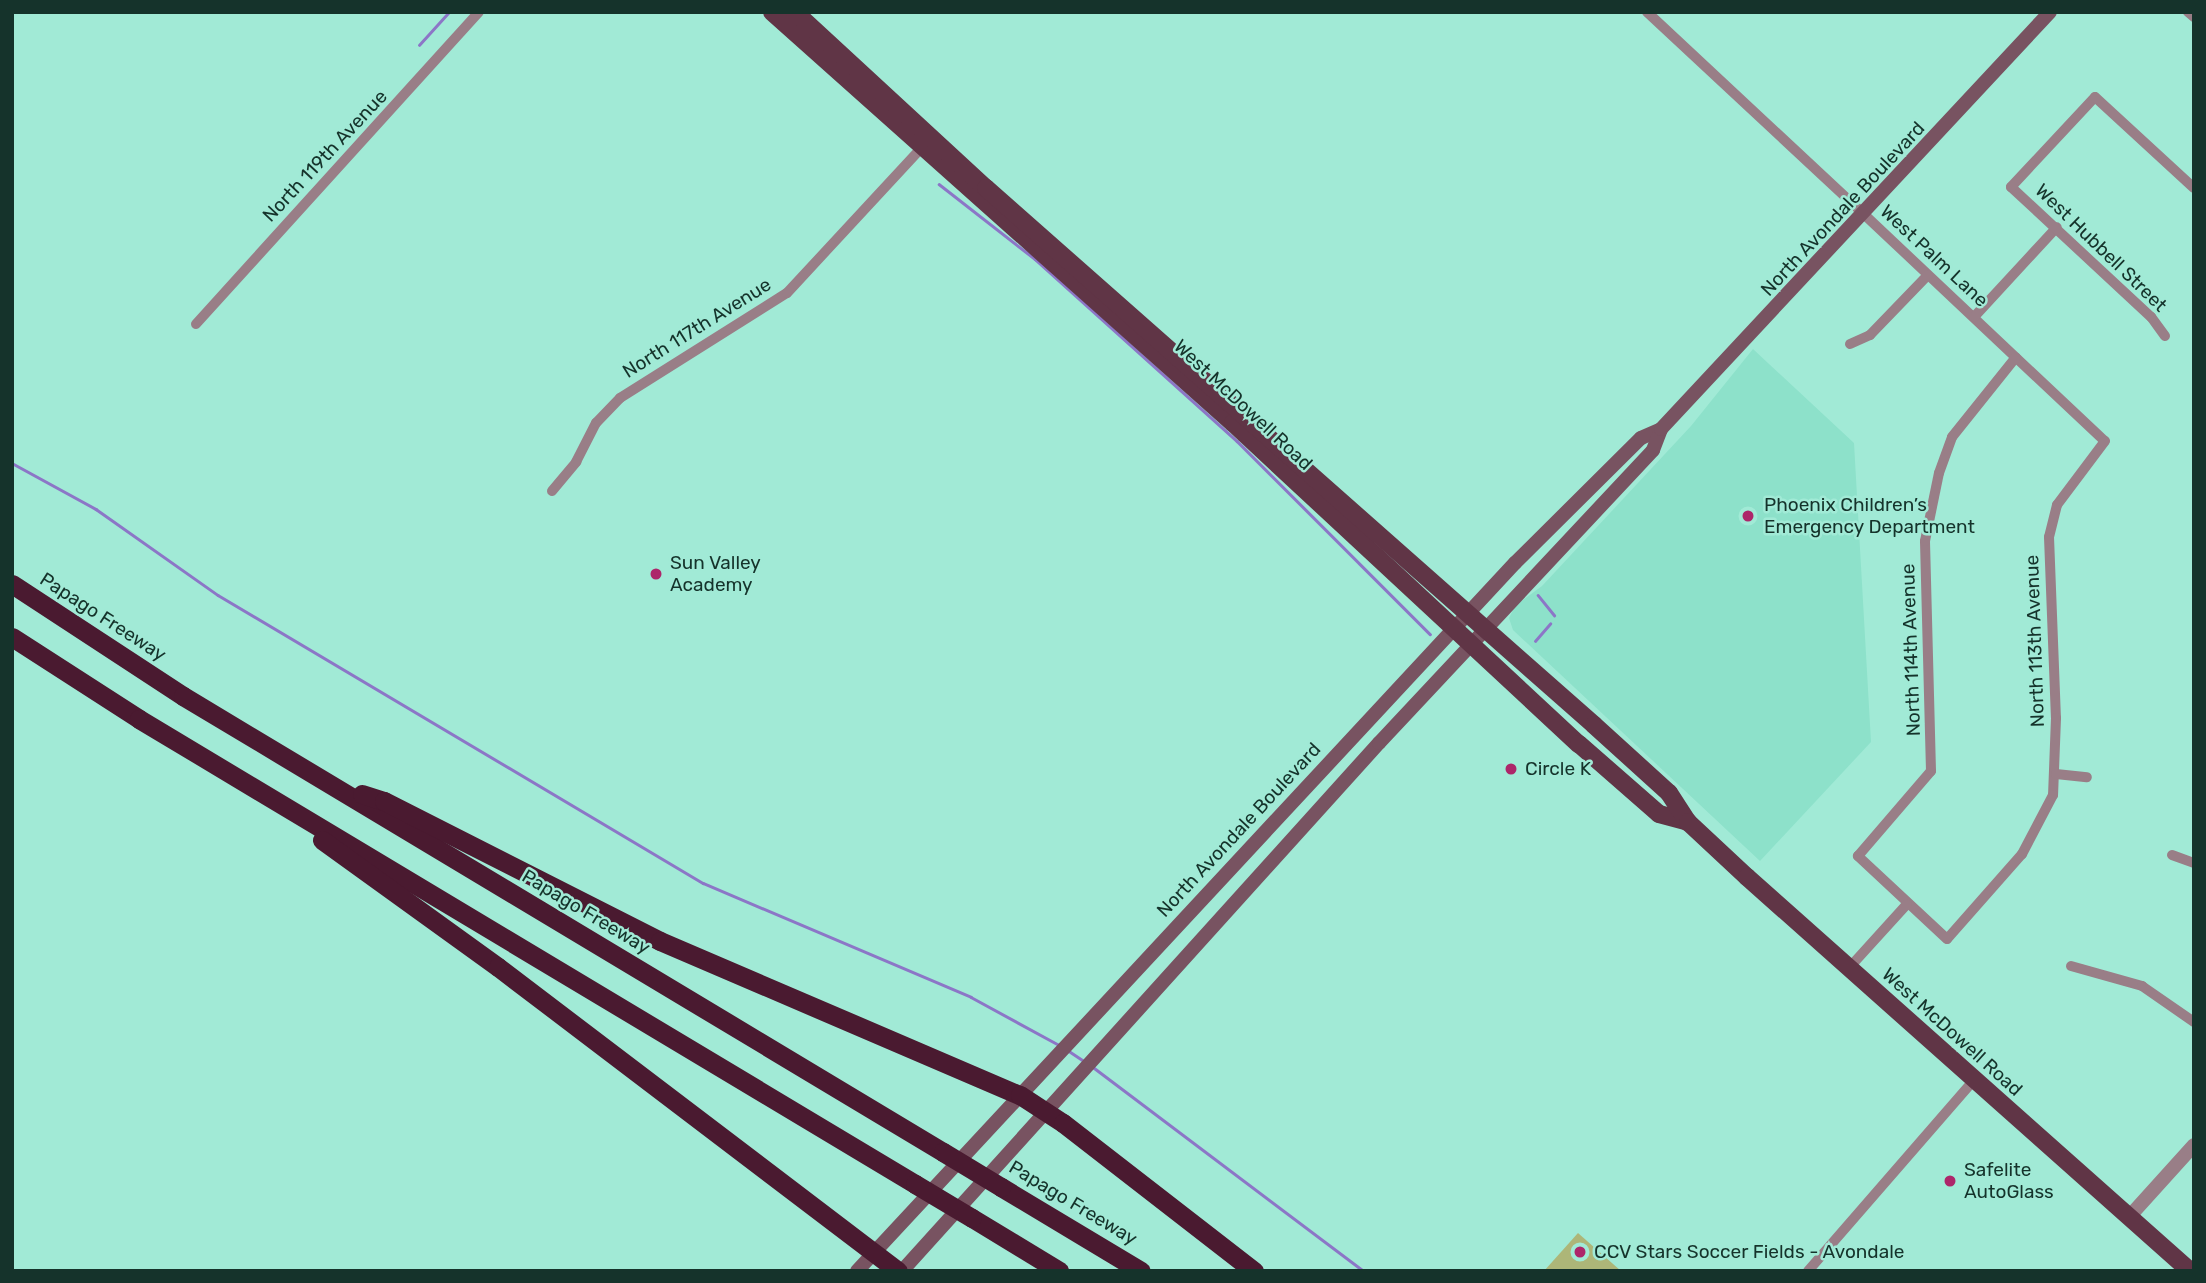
<!DOCTYPE html>
<html>
<head>
<meta charset="utf-8">
<style>
  body { margin:0 }
  #map { position:relative; width:2206px; height:1283px; overflow:hidden; background:#a1ead6; font-family:Rubik,sans-serif }
  div>[style] { position:absolute }
  [style*='--x'] { left:calc(var(--x)*1px); top:calc(var(--y)*1px); width:calc(var(--w)*1px); rotate:calc(var(--a)*1deg) }
  .built>* { inset:0; background:#8de1ca }
  .green>* { inset:0; background:#adb678 }
  .stream>* { height:2.5px; margin:-1.25px; padding:0 1.25px; transform-origin:1.25px; border-radius:1.25px; background:#8c76c7 }
  .minor>* { height:10px; margin:-5px; padding:0 5px; transform-origin:5px; border-radius:5px; background:#997e87 }
  .tertiary>* { height:14px; margin:-7px; padding:0 7px; transform-origin:7px; border-radius:7px; background:#997e87 }
  .secondary>* { height:14px; margin:-7px; padding:0 7px; transform-origin:7px; border-radius:7px; background:#785361 }
  .primary>* { height:18px; margin:-9px; padding:0 9px; transform-origin:9px; border-radius:9px; background:#603546 }
  .motorway>* { height:19px; margin:-9.5px; padding:0 9.5px; transform-origin:9.5px; border-radius:9.5px; background:#4a1a30 }
  .motorway-bridge>* { height:19px; margin:-9.5px; padding:0 9.5px; transform-origin:9.5px; border-radius:9.5px; background:#4a1a30 }
  .dots>* { width:19px; height:19px; translate:-50% -50%; box-sizing:border-box; border:4px solid #a1ead6; border-radius:50% }
  span { translate:-50% -50%; white-space:nowrap; text-align:center; line-height:1.15; -webkit-text-stroke:5px #a1ead6; paint-order:stroke }
  .street-label { font-size:19px; color:#15332b }
  .poi-label { font-size:19px; color:#15332b }
  .left { translate:0 -50%; text-align:left }
  .frame { position:absolute; inset:0; border:14px solid #15332b; pointer-events:none }
</style>
</head>
<body>
<div id="map">
  <div class="built">
    <div style="clip-path:polygon(1753px 349px,1854px 443px,1871px 742px,1760px 861px,1513px 630px,1509px 618px,1515px 606px,1542px 586px,1691px 426px)"></div>
  </div>
  <div class="green">
    <div style="clip-path:polygon(1578px 1233px,1621px 1271px,1544px 1271px)"></div>
  </div>
  <div class="stream">
    <div style="--x:419;--y:45;--w:45;--a:-47.7"></div>
    <div style="--x:939;--y:184;--w:122;--a:38"></div>
    <div style="--x:1035;--y:259;--w:272;--a:42"></div>
    <div style="--x:1237;--y:441;--w:273;--a:45"></div>
    <div style="--x:12;--y:463;--w:96;--a:28.7"></div>
    <div style="--x:96;--y:509;--w:149;--a:35.2"></div>
    <div style="--x:218;--y:595;--w:564;--a:30.7"></div>
    <div style="--x:703;--y:883;--w:291;--a:23"></div>
    <div style="--x:971;--y:997;--w:102;--a:28.6"></div>
    <div style="--x:1538;--y:595;--w:26;--a:51"></div>
    <div style="--x:1535;--y:641;--w:23;--a:-49"></div>
    <div style="--x:1069;--y:1051;--w:18;--a:34"></div>
    <div style="--x:1093;--y:1067;--w:339;--a:37"></div>
  </div>
  <div class="minor">
    <div style="--x:1647;--y:12;--w:280;--a:43"></div>
    <div style="--x:1852;--y:203;--w:347;--a:43.3"></div>
    <div style="--x:2105;--y:441;--w:80;--a:126.9"></div>
    <div style="--x:2057;--y:505;--w:33;--a:104"></div>
    <div style="--x:2049;--y:537;--w:181;--a:87.8"></div>
    <div style="--x:2056;--y:718;--w:77;--a:92.2"></div>
    <div style="--x:2053;--y:795;--w:67;--a:117.7"></div>
    <div style="--x:2022;--y:854;--w:113;--a:131.4"></div>
    <div style="--x:1947;--y:939;--w:122;--a:-137"></div>
    <div style="--x:1858;--y:856;--w:112;--a:-49.3"></div>
    <div style="--x:1931;--y:771;--w:230;--a:-91.5"></div>
    <div style="--x:1925;--y:541;--w:69;--a:-78.4"></div>
    <div style="--x:1939;--y:473;--w:38;--a:-70"></div>
    <div style="--x:1952;--y:437;--w:102;--a:-51.3"></div>
    <div style="--x:2188;--y:12;--w:8;--a:40"></div>
    <div style="--x:1974;--y:317;--w:122;--a:-47.3"></div>
    <div style="--x:196;--y:324;--w:421;--a:-47.8"></div>
    <div style="--x:2165;--y:336;--w:24;--a:-126"></div>
    <div style="--x:2151;--y:317;--w:191;--a:-137.1"></div>
    <div style="--x:2011;--y:187;--w:123;--a:-47"></div>
    <div style="--x:2095;--y:97;--w:134;--a:42.6"></div>
    <div style="--x:1850;--y:344;--w:22;--a:-24"></div>
    <div style="--x:1870;--y:335;--w:83;--a:-46"></div>
    <div style="--x:552;--y:491;--w:38;--a:-50"></div>
    <div style="--x:576;--y:462;--w:44;--a:-62.9"></div>
    <div style="--x:596;--y:423;--w:35;--a:-46"></div>
    <div style="--x:620;--y:398;--w:197;--a:-32.2"></div>
    <div style="--x:787;--y:293;--w:203;--a:-47.2"></div>
    <div style="--x:2056;--y:774;--w:31;--a:6"></div>
    <div style="--x:2172;--y:855;--w:23;--a:20"></div>
    <div style="--x:2071;--y:966;--w:74;--a:15.7"></div>
    <div style="--x:2142;--y:986;--w:63;--a:34.7"></div>
    <div style="--x:1849;--y:968;--w:86;--a:-47.8"></div>
    <div style="--x:1808;--y:1271;--w:253;--a:-49"></div>
  </div>
  <div class="tertiary">
    <div style="--x:2129;--y:1217;--w:97;--a:-47.9"></div>
  </div>
  <div class="secondary">
    <div style="--x:857;--y:1271;--w:967;--a:-47.1"></div>
    <div style="--x:1515;--y:563;--w:177;--a:-44.8"></div>
    <div style="--x:1641;--y:438;--w:22;--a:-24"></div>
    <div style="--x:902;--y:1271;--w:712;--a:-47.91"></div>
    <div style="--x:1379;--y:743;--w:401;--a:-46.9"></div>
    <div style="--x:1653;--y:450;--w:22;--a:-69"></div>
    <div style="--x:1661;--y:429;--w:570;--a:-46.99"></div>
  </div>
  <div class="primary">
    <div style="--x:772;--y:12;--w:618;--a:41.72"></div>
    <div style="--x:1233;--y:423;--w:472;--a:42.9"></div>
    <div style="--x:1579;--y:744;--w:106;--a:41.2"></div>
    <div style="--x:1659;--y:814;--w:30;--a:15"></div>
    <div style="--x:795;--y:12;--w:260;--a:42.7"></div>
    <div style="--x:986;--y:188;--w:811;--a:41.45"></div>
    <div style="--x:1594;--y:725;--w:101;--a:42.2"></div>
    <div style="--x:1669;--y:793;--w:35;--a:57"></div>
    <div style="--x:1688;--y:822;--w:81;--a:43"></div>
    <div style="--x:1747;--y:877;--w:593;--a:41.65"></div>
  </div>
  <div class="motorway">
    <div style="--x:12;--y:584;--w:204;--a:33.2"></div>
    <div style="--x:183;--y:696;--w:886;--a:30.96"></div>
    <div style="--x:12;--y:637;--w:151;--a:32.8"></div>
    <div style="--x:139;--y:719;--w:905;--a:30.93"></div>
    <div style="--x:362;--y:794;--w:23;--a:18"></div>
    <div style="--x:384;--y:801;--w:309;--a:26.9"></div>
    <div style="--x:660;--y:941;--w:392;--a:23.2"></div>
    <div style="--x:1020;--y:1095;--w:51;--a:33.1"></div>
    <div style="--x:1063;--y:1123;--w:242;--a:37.8"></div>
    <div style="--x:322;--y:840;--w:217;--a:35.8"></div>
    <div style="--x:498;--y:967;--w:502;--a:37.23"></div>
    <div style="--x:1001;--y:1187;--w:163;--a:31"></div>
    <div style="--x:972;--y:1218;--w:102;--a:31.3"></div>
  </div>
  <div class="motorway-bridge">
    <div style="--x:943;--y:1152;--w:68;--a:31.1"></div>
    <div style="--x:915;--y:1184;--w:66;--a:30.8"></div>
  </div>
  <div class="dots">
    <div style="left:1748px;top:516px;background:#ad266a"></div>
    <div style="left:656px;top:574px;background:#ad266a"></div>
    <div style="left:1511px;top:769px;background:#ad266a"></div>
    <div style="left:1950px;top:1181px;background:#ad266a"></div>
    <div style="left:1580px;top:1252px;background:#ad266a"></div>
  </div>
  <div class="street-label">
    <span style="left:325px;top:156px;rotate:-47deg">North 119th Avenue</span>
    <span style="left:1843px;top:209px;rotate:-47deg">North Avondale Boulevard</span>
    <span style="left:2101px;top:248px;rotate:44deg">West Hubbell Street</span>
    <span style="left:1934px;top:256px;rotate:43deg">West Palm Lane</span>
    <span style="left:697px;top:328px;rotate:-32deg">North 117th Avenue</span>
    <span style="left:1243px;top:405px;rotate:43deg">West McDowell Road</span>
    <span style="left:103px;top:617px;rotate:33deg">Papago Freeway</span>
    <span style="left:2035px;top:641px;rotate:-92deg">North 113th Avenue</span>
    <span style="left:1911px;top:650px;rotate:-92deg">North 114th Avenue</span>
    <span style="left:1239px;top:830px;rotate:-47deg">North Avondale Boulevard</span>
    <span style="left:586px;top:912px;rotate:31deg">Papago Freeway</span>
    <span style="left:1952px;top:1032px;rotate:42deg">West McDowell Road</span>
    <span style="left:1073px;top:1203px;rotate:31deg">Papago Freeway</span>
  </div>
  <div class="poi-label">
    <span class="left" style="left:1764px;top:516px">Phoenix Children’s<br>Emergency Department</span>
    <span class="left" style="left:670px;top:574px">Sun Valley<br>Academy</span>
    <span class="left" style="left:1525px;top:769px">Circle K</span>
    <span class="left" style="left:1964px;top:1181px">Safelite<br>AutoGlass</span>
    <span class="left" style="left:1594px;top:1252px">CCV Stars Soccer Fields - Avondale</span>
  </div>
  <div class="frame"></div>
</div>
</body>
</html>
